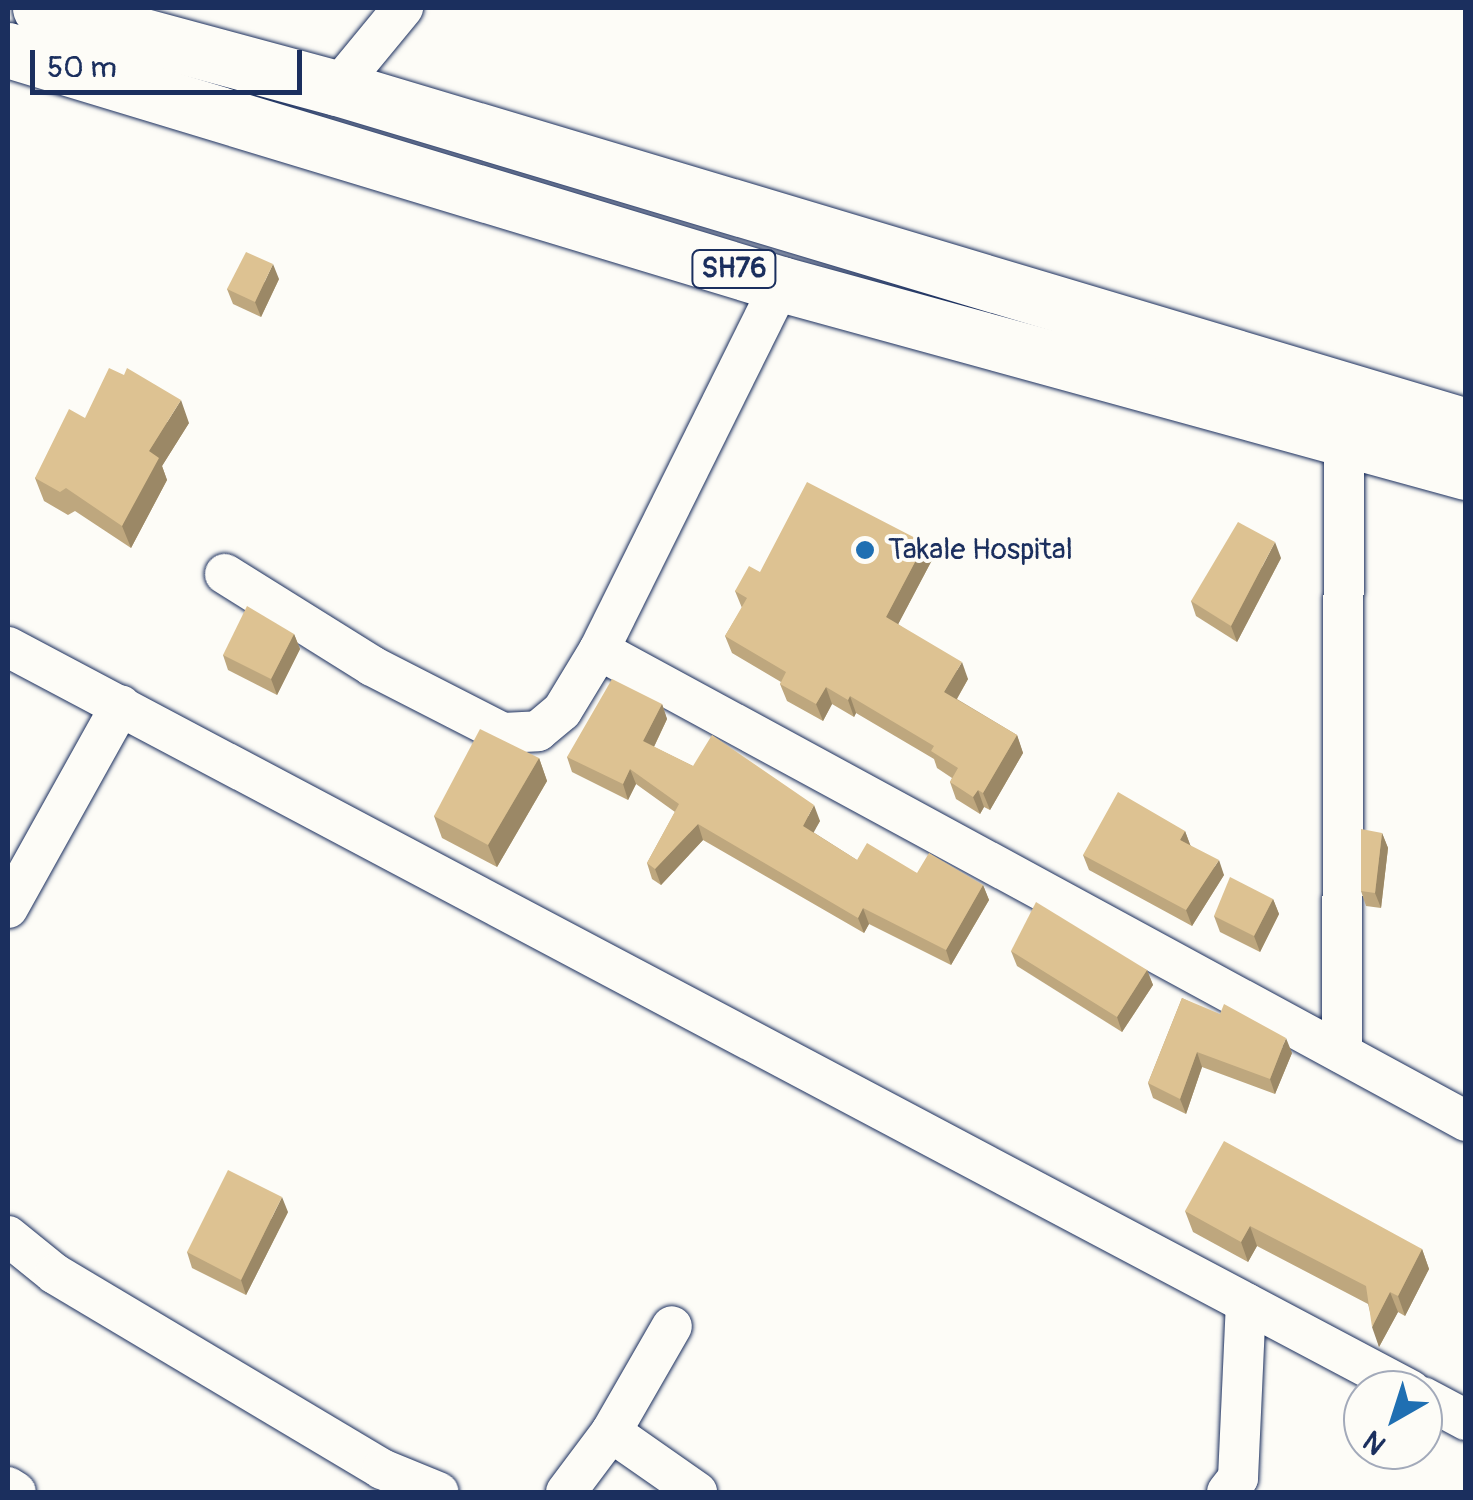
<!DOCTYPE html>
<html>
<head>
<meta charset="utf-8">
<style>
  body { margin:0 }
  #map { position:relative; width:1473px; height:1500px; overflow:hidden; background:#fdfcf7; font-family:Pangolin,sans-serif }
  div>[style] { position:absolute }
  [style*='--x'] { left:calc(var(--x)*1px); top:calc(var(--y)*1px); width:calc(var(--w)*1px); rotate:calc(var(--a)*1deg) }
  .roads { filter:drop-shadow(0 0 2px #1b2f5e) drop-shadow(0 0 2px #1b2f5e) }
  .street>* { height:40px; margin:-20px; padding:0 20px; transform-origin:20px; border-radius:20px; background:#fdfcf7 }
  .primary>* { height:55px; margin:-27.5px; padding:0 27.5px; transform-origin:27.5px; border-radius:27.5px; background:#fdfcf7 }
  .wall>* { inset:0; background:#bea77e }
  .shaded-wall>* { inset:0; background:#9b8866 }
  .building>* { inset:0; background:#ddc292 }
  .dots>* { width:28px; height:28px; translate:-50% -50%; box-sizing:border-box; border:5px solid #fdfcf7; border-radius:50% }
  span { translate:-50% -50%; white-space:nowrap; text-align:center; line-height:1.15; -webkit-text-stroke:8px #fdfcf7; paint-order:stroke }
  .shield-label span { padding:2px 8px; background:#fdfcf7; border:2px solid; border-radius:8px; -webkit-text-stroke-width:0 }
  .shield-label { font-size:28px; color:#1b2f5e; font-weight:700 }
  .poi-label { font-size:30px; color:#1b2f5e }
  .left { translate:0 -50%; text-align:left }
  .frame { position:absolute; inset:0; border:10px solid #1b2f5e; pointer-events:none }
  .north { position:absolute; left:1343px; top:1370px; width:100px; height:100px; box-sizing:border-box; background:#fdfcf7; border:2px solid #a3aaba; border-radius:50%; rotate:219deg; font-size:28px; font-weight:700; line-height:40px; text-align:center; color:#1b2f5e }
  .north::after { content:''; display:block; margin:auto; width:35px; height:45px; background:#1f6fb2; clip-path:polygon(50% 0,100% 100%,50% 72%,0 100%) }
  .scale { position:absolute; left:30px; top:50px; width:272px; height:45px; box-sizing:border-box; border:5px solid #1b2f5e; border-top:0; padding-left:12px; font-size:30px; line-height:35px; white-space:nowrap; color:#1b2f5e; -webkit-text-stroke:8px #fdfcf7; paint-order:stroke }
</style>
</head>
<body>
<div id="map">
  <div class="roads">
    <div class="street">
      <div style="--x:337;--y:88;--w:104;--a:-50.5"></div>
      <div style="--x:225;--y:574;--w:173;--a:32"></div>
      <div style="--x:372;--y:666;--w:147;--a:27.1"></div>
      <div style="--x:503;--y:733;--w:35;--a:-3"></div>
      <div style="--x:538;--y:731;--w:31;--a:-40"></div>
      <div style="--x:562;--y:711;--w:71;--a:-58.8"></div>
      <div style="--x:599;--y:650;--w:409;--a:-63.6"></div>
      <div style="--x:8;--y:647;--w:1587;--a:27.92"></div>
      <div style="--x:599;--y:650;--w:987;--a:28.51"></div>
      <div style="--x:8;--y:908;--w:232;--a:-60.9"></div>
      <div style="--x:1342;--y:1053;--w:617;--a:-89.81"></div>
      <div style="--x:8;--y:1236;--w:60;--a:39"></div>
      <div style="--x:55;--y:1274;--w:381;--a:30.8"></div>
      <div style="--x:382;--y:1469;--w:61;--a:22.3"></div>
      <div style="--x:1423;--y:1397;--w:49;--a:28.1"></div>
      <div style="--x:611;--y:1432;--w:105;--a:34.9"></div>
      <div style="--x:8;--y:1487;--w:9;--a:32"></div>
      <div style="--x:566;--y:1492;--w:75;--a:-53.1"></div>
      <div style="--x:611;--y:1432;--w:122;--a:-60.1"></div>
      <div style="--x:1227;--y:1492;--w:18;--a:-52"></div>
      <div style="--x:1238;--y:1478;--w:175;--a:-87.4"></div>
    </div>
    <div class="primary">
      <div style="--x:40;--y:8;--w:308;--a:15.1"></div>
      <div style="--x:337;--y:88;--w:1179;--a:16.67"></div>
      <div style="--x:8;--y:50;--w:808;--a:16.84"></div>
      <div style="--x:781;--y:284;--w:710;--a:15.35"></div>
    </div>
  </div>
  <div class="wall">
    <div style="clip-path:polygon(279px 279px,261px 317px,233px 304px,227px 289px)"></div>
    <div style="clip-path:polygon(85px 418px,189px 423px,162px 466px,167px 480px,131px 548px,75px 511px,68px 515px,44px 501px,35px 478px)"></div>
    <div style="clip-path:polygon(1281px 558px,1237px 642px,1196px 616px,1191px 601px)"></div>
    <div style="clip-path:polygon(932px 560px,898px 624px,968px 679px,957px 699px,1017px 735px,1023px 753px,990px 810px,984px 807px,980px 814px,956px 799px,950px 782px,952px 778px,937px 768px,934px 759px,856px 713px,854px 717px,832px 704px,823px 721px,787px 701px,780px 684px,781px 682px,732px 653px,725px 636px,742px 608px,735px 591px,760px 572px)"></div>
    <div style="clip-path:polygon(294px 634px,300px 649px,277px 695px,228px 670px,223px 655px)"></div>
    <div style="clip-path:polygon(662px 704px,667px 719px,654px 747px,693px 766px,820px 821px,813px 832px,857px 860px,917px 873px,983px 885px,989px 900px,951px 965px,869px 924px,864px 933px,703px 840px,661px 885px,652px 879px,647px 863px,675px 812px,636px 784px,628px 800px,572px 772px,567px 757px)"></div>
    <div style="clip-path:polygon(539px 758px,547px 781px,497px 867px,442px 838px,434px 816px)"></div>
    <div style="clip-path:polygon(1185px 831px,1190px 845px,1224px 875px,1192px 926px,1089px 870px,1083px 855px)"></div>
    <div style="clip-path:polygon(1382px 833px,1388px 848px,1381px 908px,1366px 906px,1361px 891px)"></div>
    <div style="clip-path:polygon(1273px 899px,1279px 914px,1260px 952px,1220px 932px,1214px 916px)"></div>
    <div style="clip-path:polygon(1011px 951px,1147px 970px,1153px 985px,1122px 1032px,1017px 966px)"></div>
    <div style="clip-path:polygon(1182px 998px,1292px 1053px,1275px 1094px,1202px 1067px,1186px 1114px,1153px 1098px,1148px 1083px)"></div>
    <div style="clip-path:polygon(1185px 1211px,1422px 1249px,1429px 1269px,1405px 1316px,1398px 1312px,1379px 1347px,1368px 1304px,1257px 1246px,1248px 1262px,1193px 1232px)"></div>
    <div style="clip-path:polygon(288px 1212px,246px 1295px,192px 1268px,187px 1252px)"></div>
  </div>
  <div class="shaded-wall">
    <div style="clip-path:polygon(273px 264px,279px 279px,261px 317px,255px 302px)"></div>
    <div style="clip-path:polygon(181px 400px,189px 423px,162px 466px,167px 480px,131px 548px,122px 526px,149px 451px)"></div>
    <div style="clip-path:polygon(1275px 542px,1281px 558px,1237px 642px,1231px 626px)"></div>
    <div style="clip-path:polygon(925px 543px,932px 560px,893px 634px,886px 617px)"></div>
    <div style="clip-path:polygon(294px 634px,300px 649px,277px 695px,271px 679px)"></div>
    <div style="clip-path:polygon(962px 662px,968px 679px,951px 709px,944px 692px)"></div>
    <div style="clip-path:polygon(826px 687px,832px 704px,823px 721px,816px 704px)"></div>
    <div style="clip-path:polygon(850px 696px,856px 713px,854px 717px,848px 700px)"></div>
    <div style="clip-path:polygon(662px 704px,667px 719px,649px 757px,643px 741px)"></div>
    <div style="clip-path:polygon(1017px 735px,1023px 753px,990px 810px,983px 793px)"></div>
    <div style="clip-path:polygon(539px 758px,547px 781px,497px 867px,488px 845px)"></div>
    <div style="clip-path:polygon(630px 769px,636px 784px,628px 800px,623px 784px)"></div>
    <div style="clip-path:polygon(978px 790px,984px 807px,980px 814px,973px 797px)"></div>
    <div style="clip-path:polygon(814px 805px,820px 821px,809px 841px,803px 826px)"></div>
    <div style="clip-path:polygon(698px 824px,703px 840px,661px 885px,655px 869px)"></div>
    <div style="clip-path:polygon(1185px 831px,1191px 847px,1180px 840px)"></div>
    <div style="clip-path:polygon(1382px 833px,1388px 848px,1381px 908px,1375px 893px)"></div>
    <div style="clip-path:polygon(1219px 860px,1224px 875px,1192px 926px,1186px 910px)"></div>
    <div style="clip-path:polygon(983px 885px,989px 900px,951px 965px,946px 950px)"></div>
    <div style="clip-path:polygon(1273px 899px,1279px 914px,1260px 952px,1254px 936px)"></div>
    <div style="clip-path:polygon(863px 908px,869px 924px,864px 933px,858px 918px)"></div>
    <div style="clip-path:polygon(1147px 970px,1153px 985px,1122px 1032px,1117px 1017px)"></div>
    <div style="clip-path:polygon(1286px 1038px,1292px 1053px,1275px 1094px,1270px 1079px)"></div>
    <div style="clip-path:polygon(1197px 1052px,1202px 1067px,1186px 1114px,1180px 1099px)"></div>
    <div style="clip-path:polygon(282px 1197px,288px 1212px,246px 1295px,241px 1280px)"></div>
    <div style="clip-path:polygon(1250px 1226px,1257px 1246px,1248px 1262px,1241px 1242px)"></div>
    <div style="clip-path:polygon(1422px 1249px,1429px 1269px,1405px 1316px,1398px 1296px)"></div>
    <div style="clip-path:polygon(1390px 1292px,1398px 1312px,1379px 1347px,1372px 1327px)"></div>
  </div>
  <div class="building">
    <div style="clip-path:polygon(246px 252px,273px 264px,255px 302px,227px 289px)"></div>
    <div style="clip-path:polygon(109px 368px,124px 375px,127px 368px,181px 400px,149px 451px,159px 458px,122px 526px,66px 488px,60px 492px,35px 478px,69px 409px,85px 418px)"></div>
    <div style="clip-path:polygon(807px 482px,925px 543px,886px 617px,962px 662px,944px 692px,1017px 735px,983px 793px,978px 790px,973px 797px,950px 782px,958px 768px,931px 751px,934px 746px,850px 696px,848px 700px,826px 687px,816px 704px,780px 684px,786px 672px,725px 636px,747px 598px,735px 591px,749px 566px,760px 572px)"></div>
    <div style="clip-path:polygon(1238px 522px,1275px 542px,1231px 626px,1191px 601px)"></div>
    <div style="clip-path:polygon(247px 606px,294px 634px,271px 679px,223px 655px)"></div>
    <div style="clip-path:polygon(612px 679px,662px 704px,643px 741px,693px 766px,712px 735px,814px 805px,803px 826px,857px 860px,867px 843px,917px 873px,929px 853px,983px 885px,946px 950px,863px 908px,858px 918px,698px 824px,655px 869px,647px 863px,679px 804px,630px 769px,623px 784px,567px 757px)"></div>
    <div style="clip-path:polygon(480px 729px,539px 758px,488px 845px,434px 816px)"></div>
    <div style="clip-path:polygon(1118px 792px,1185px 831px,1180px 840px,1219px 860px,1186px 910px,1083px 855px)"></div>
    <div style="clip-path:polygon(1361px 829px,1382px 833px,1375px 893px,1361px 891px)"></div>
    <div style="clip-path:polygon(1230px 877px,1273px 899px,1254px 936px,1214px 916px)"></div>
    <div style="clip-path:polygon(1036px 902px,1147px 970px,1117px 1017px,1011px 951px)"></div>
    <div style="clip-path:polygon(1182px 998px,1220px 1014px,1224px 1004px,1286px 1038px,1270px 1079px,1197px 1052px,1180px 1099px,1148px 1083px)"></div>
    <div style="clip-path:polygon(1224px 1141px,1422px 1249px,1398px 1296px,1390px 1292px,1372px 1327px,1366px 1286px,1250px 1226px,1241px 1242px,1185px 1211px)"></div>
    <div style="clip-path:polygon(228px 1170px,282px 1197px,241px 1280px,187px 1252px)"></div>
  </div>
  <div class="dots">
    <div style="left:865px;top:550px;background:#1f6fb2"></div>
  </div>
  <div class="shield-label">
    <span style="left:734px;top:269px">SH76</span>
  </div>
  <div class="poi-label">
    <span class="left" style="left:888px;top:550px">Takale Hospital</span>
  </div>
  <div class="frame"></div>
  <div class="north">N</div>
  <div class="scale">50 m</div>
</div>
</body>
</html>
